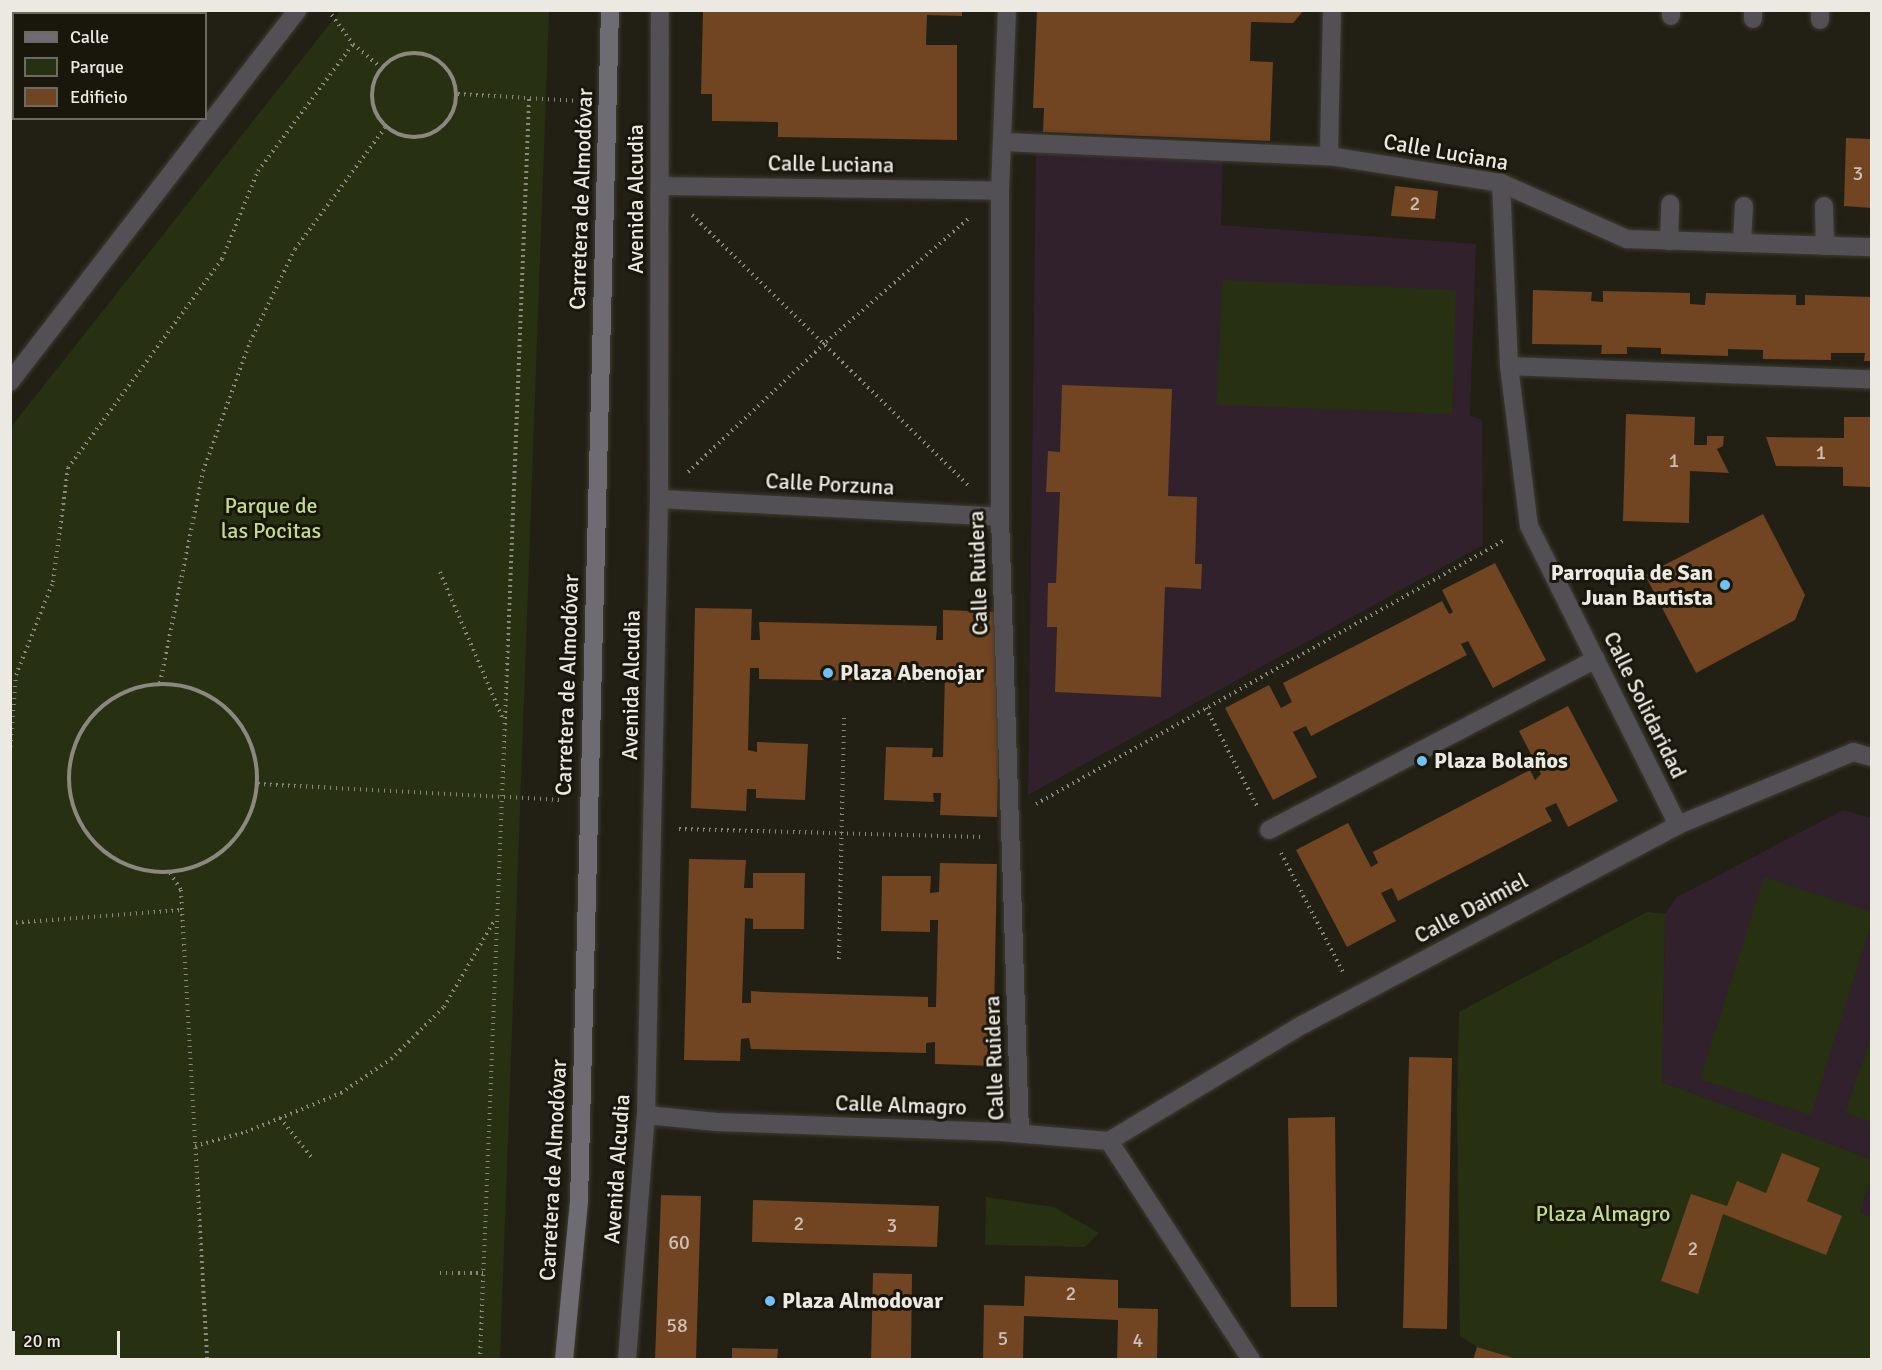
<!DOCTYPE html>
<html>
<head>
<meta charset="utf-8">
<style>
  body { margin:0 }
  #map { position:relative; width:1882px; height:1370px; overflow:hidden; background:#221f14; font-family:Signika,sans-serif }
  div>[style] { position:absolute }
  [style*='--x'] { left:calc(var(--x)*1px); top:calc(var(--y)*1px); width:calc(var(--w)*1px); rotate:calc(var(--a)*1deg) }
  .education>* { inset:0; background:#30212c }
  .green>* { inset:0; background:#273111 }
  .building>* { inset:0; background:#714422 }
  .path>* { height:4px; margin-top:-2px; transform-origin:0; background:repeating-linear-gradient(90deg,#8a887f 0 1.5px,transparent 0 6px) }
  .path>.ring { margin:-2px; padding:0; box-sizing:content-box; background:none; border:4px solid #8a887f; border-radius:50% }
  .roads { filter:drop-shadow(0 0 2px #3e3b31) drop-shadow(0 0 2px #3e3b31) }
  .service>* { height:18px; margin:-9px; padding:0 9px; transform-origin:9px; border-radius:9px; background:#525055 }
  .pedestrian>* { height:18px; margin:-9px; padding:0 9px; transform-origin:9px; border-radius:9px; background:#525055 }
  .minor>* { height:18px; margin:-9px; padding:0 9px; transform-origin:9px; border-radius:9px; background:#525055 }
  .secondary>* { height:18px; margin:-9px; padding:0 9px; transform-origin:9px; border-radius:9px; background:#6f6b73 }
  .dots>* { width:16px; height:16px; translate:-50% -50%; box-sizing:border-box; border:3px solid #19160b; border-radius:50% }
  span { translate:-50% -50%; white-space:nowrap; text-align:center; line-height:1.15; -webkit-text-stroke:6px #19160b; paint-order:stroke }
  .number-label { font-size:20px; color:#ccc0b2 }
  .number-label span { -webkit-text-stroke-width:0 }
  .street-label { font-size:22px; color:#ebe9e2 }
  .park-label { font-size:22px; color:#c0dc8b }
  .poi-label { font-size:22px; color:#ebe9e2; font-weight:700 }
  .right { translate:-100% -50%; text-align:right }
  .left { translate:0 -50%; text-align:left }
  .frame { position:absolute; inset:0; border:12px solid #ebe9e2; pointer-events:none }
  .legend { position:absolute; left:12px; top:12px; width:195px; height:108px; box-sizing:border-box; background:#19160b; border:2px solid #6d6a61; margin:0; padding:8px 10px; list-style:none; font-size:18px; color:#ebe9e2 }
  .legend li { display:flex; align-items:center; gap:12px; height:30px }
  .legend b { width:30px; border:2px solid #6d6a61 }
  .scale { position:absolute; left:12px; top:1331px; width:108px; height:27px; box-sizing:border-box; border:3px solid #ebe9e2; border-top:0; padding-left:8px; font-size:18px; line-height:21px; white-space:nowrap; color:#ebe9e2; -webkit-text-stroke:4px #19160b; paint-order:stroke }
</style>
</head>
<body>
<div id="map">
  <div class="education">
    <div style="clip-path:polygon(1036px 151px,1223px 160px,1221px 225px,1476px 244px,1470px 415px,1482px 420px,1483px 545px,1028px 795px)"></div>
    <div style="clip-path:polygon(1843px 810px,1871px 818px,1871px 1159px,1662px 1082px,1665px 914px,1677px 897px)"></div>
    <div style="clip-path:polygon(1871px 1178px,1871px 1217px,1860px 1213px)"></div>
  </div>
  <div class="green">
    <div style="clip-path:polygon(340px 11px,549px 11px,500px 1359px,11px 1359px,11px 427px)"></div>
    <div style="clip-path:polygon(1222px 280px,1456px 290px,1452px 414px,1217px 405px)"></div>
    <div style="clip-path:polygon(1764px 877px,1871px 912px,1871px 923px,1811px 1115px,1700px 1079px)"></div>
    <div style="clip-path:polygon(1647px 912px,1665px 914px,1662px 1082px,1871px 1159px,1871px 1178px,1860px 1213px,1871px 1217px,1871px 1359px,1518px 1359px,1477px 1347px,1460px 1336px,1457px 1106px,1459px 1012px)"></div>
    <div style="clip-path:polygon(1871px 1037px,1871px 1122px,1845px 1113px)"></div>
    <div style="clip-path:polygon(986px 1197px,1054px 1207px,1099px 1233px,1085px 1247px,985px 1245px)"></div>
  </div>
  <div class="building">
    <div style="clip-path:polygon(703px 10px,962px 10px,962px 16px,927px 15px,926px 45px,957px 45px,957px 140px,778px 137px,778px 122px,712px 121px,712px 94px,701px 94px)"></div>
    <div style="clip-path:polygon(1037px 10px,1304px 10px,1293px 23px,1251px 22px,1250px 61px,1273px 62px,1270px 141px,1043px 132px,1044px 108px,1033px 108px)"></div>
    <div style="clip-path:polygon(1846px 138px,1872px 139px,1872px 208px,1844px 206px)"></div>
    <div style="clip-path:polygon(1395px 186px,1438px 191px,1435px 219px,1391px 216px)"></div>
    <div style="clip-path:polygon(1533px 290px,1592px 292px,1591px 301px,1603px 302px,1603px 291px,1690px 293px,1690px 304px,1705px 305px,1706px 293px,1796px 295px,1796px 305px,1805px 305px,1805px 295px,1872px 297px,1872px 361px,1864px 361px,1865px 353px,1831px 353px,1831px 360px,1763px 359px,1763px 350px,1728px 349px,1728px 356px,1661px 354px,1661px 348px,1627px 347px,1627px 354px,1601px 354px,1602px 345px,1532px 344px)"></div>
    <div style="clip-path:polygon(1062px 385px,1172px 389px,1168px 496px,1197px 497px,1195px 564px,1202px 564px,1201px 589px,1165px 587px,1161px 697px,1055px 692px,1057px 627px,1047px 627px,1048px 583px,1056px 583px,1060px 492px,1046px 492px,1048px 451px,1060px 452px)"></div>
    <div style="clip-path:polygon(1626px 414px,1695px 417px,1694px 445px,1707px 445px,1707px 436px,1724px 436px,1723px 446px,1717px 449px,1729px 473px,1690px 471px,1689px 523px,1623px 521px)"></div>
    <div style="clip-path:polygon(1844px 417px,1872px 417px,1872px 487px,1843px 486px,1843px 467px,1776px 466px,1766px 437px,1844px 438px)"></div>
    <div style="clip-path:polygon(1763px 514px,1805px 595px,1795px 620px,1696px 673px,1645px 575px)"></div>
    <div style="clip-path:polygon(1495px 563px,1546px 660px,1493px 688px,1468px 641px,1461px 644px,1467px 655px,1311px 736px,1306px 726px,1293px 732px,1317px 777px,1273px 800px,1225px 708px,1269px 685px,1281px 708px,1292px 702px,1283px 683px,1442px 601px,1449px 614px,1453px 612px,1442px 590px)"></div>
    <div style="clip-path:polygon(695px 608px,752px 609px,751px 640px,760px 640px,759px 622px,937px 626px,936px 640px,943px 640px,943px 610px,1002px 612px,997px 817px,940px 815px,941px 793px,933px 793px,934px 802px,884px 800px,886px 747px,933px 748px,932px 757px,943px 757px,945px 670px,935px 670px,935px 682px,759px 679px,759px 668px,750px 668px,748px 750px,757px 752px,757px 742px,808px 744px,805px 800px,756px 798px,756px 789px,747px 789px,746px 811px,691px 808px)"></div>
    <div style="clip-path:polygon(1568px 706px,1618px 801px,1568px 827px,1556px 803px,1545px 808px,1552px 821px,1398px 901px,1392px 888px,1381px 893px,1396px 921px,1347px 947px,1296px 850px,1348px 823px,1371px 867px,1378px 863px,1373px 852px,1530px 770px,1535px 780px,1541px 774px,1519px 731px)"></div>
    <div style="clip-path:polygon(689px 859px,746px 860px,744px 888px,753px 888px,753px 873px,805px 873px,804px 929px,753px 929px,753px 919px,745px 918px,742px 1003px,751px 1003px,751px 991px,764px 992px,928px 997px,928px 1007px,936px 1007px,938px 920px,930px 920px,930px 932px,881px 931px,882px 876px,931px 876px,930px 893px,939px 892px,940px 863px,997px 864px,993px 1066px,935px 1064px,935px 1042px,926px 1043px,926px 1053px,751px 1049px,749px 1038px,741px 1039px,740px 1061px,684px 1060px)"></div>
    <div style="clip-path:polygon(1409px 1057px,1452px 1058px,1447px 1329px,1403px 1328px)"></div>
    <div style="clip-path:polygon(1335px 1117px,1337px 1307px,1291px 1307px,1288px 1118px)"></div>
    <div style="clip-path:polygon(1782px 1153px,1820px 1168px,1807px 1201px,1842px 1216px,1826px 1255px,1723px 1214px,1698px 1294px,1661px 1281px,1691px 1194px,1727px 1206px,1737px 1181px,1766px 1193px)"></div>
    <div style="clip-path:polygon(661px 1195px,701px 1196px,696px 1360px,655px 1360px)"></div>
    <div style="clip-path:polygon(753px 1200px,939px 1206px,937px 1247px,752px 1242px)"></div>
    <div style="clip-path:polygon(873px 1273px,912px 1274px,911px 1360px,871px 1360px)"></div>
    <div style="clip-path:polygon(1025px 1276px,1118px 1280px,1118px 1308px,1158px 1309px,1157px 1360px,1117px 1360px,1118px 1320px,1024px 1316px,1023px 1360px,983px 1360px,984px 1305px,1024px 1306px)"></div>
    <div style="clip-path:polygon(1477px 1347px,1517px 1359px,1516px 1360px,1473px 1360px)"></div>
    <div style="clip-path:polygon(732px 1348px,778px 1349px,777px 1360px,732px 1360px)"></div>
  </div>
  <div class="path">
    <div style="--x:328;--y:10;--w:42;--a:53.7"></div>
    <div style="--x:353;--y:44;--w:35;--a:40"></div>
    <div class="ring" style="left:372px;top:53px;width:80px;height:80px"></div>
    <div style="--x:458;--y:94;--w:122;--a:3.3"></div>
    <div style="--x:692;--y:215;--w:389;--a:44.4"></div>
    <div style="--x:688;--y:472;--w:190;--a:-43.3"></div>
    <div style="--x:826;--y:342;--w:189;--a:-40.9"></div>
    <div style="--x:440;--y:572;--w:158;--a:66.8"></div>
    <div style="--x:160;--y:683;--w:216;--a:-78.5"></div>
    <div style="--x:203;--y:471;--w:137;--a:-70"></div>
    <div style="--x:250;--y:342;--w:103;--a:-64.2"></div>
    <div style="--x:295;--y:249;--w:151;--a:-53.4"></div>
    <div class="ring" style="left:69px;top:684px;width:184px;height:184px"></div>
    <div style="--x:1206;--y:708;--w:110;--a:62.5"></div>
    <div style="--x:10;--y:753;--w:78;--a:-85.6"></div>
    <div style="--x:16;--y:675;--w:100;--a:-68.3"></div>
    <div style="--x:53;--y:582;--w:115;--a:-82.5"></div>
    <div style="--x:68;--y:468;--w:260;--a:-53.6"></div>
    <div style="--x:222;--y:259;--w:95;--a:-67.8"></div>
    <div style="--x:258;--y:171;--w:159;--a:-53.2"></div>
    <div style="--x:258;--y:784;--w:305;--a:3"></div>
    <div style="--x:1036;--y:804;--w:538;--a:-29.38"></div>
    <div style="--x:679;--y:829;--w:304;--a:1.5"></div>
    <div style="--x:1281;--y:853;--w:134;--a:62.5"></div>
    <div style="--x:170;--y:873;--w:20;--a:57"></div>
    <div style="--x:181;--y:890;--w:471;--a:86.8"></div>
    <div style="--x:10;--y:923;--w:173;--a:-4.3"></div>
    <div style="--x:839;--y:959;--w:245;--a:-88.8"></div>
    <div style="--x:280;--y:1118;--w:51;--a:51.3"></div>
    <div style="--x:195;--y:1146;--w:53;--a:-15.4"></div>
    <div style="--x:246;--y:1132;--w:103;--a:-22.3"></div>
    <div style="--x:341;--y:1093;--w:60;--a:-34.2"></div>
    <div style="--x:391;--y:1059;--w:74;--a:-44.5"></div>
    <div style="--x:444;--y:1007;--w:99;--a:-59.8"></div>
    <div style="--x:440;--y:1273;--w:43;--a:0"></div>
    <div style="--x:480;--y:1360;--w:1262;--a:-87.77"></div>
  </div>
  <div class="roads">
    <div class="service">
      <div style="--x:1820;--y:10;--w:10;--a:90"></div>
      <div style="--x:1671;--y:16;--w:6;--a:-90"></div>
      <div style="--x:1753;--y:19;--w:9;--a:-90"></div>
      <div style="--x:1824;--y:206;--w:40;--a:88.6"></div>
      <div style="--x:1669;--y:241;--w:37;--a:-88"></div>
      <div style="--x:1742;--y:243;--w:37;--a:-87"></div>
    </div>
    <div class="pedestrian">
      <div style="--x:1002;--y:142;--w:327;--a:2.5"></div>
      <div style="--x:1509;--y:366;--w:363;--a:2.1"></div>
      <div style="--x:1000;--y:517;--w:616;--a:88.14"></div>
      <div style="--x:1269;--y:830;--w:369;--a:-27.6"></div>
    </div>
    <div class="minor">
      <div style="--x:1332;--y:10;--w:146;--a:91.2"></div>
      <div style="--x:1329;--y:156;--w:174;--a:8.9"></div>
      <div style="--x:1501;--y:183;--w:138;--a:24"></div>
      <div style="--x:1627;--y:239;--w:245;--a:1.9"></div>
      <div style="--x:1501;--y:183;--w:183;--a:87.5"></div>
      <div style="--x:1509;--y:366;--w:161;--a:82.9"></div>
      <div style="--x:1529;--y:526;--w:334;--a:63.5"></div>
      <div style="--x:661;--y:186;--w:339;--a:0.8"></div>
      <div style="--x:10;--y:382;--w:470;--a:-52.3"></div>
      <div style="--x:659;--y:499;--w:341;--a:3"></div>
      <div style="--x:1000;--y:517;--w:326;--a:-90"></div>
      <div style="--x:1000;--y:191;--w:181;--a:-87.8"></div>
      <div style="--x:646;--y:1115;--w:71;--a:5.6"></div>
      <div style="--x:717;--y:1122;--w:284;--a:2"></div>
      <div style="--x:1001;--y:1132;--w:108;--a:4.8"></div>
      <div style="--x:1109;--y:1141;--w:261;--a:57"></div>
      <div style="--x:1109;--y:1141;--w:227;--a:-31"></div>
      <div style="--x:1304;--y:1024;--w:424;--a:-28"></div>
      <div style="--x:1678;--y:825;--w:190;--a:-22.6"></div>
      <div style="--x:1853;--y:752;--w:20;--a:15"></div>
      <div style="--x:627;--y:1360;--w:246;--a:-85.6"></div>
      <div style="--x:646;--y:1115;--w:616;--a:-88.79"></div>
      <div style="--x:659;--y:499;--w:489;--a:-89.9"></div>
    </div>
    <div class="secondary">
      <div style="--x:564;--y:1360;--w:160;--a:-84.6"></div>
      <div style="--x:579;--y:1201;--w:1191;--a:-88.51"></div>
    </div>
  </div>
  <div class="dots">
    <div style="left:1725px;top:585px;background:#71c1f5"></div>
    <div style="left:828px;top:673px;background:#71c1f5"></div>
    <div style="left:1422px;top:761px;background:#71c1f5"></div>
    <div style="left:770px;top:1301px;background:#71c1f5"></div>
  </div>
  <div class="number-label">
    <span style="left:1858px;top:173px">3</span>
    <span style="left:1415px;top:203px">2</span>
    <span style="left:1821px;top:452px">1</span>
    <span style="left:1674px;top:460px">1</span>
    <span style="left:799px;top:1223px">2</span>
    <span style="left:892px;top:1225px">3</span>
    <span style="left:679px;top:1242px">60</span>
    <span style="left:1693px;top:1248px">2</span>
    <span style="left:1071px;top:1293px">2</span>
    <span style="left:677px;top:1325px">58</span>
    <span style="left:1003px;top:1338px">5</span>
    <span style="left:1138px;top:1340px">4</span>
  </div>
  <div class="street-label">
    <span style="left:1446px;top:152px;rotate:10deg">Calle Luciana</span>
    <span style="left:831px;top:164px;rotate:1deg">Calle Luciana</span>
    <span style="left:581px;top:199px;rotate:-88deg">Carretera de Almodóvar</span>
    <span style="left:636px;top:199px;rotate:-90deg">Avenida Alcudia</span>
    <span style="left:830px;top:484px;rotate:3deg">Calle Porzuna</span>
    <span style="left:978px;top:573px;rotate:-92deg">Calle Ruidera</span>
    <span style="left:567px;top:685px;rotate:-88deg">Carretera de Almodóvar</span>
    <span style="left:631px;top:685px;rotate:-89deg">Avenida Alcudia</span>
    <span style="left:1645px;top:705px;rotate:64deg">Calle Solidaridad</span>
    <span style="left:1471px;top:908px;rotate:-28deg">Calle Daimiel</span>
    <span style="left:994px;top:1058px;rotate:-92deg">Calle Ruidera</span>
    <span style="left:901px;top:1105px;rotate:2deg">Calle Almagro</span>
    <span style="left:617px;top:1169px;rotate:-86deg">Avenida Alcudia</span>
    <span style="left:553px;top:1170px;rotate:-87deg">Carretera de Almodóvar</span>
  </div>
  <div class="park-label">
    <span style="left:271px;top:518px">Parque de<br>las Pocitas</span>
    <span style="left:1603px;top:1214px">Plaza Almagro</span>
  </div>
  <div class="poi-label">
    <span class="right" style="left:1713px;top:585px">Parroquia de San<br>Juan Bautista</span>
    <span class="left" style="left:840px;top:673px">Plaza Abenojar</span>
    <span class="left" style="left:1434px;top:761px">Plaza Bolaños</span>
    <span class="left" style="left:782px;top:1301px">Plaza Almodovar</span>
  </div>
  <div class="frame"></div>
  <ul class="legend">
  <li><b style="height:8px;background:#6f6b73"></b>Calle</li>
  <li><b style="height:16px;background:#273111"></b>Parque</li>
  <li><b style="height:16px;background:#714422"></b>Edificio</li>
  </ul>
  <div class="scale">20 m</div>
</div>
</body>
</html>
